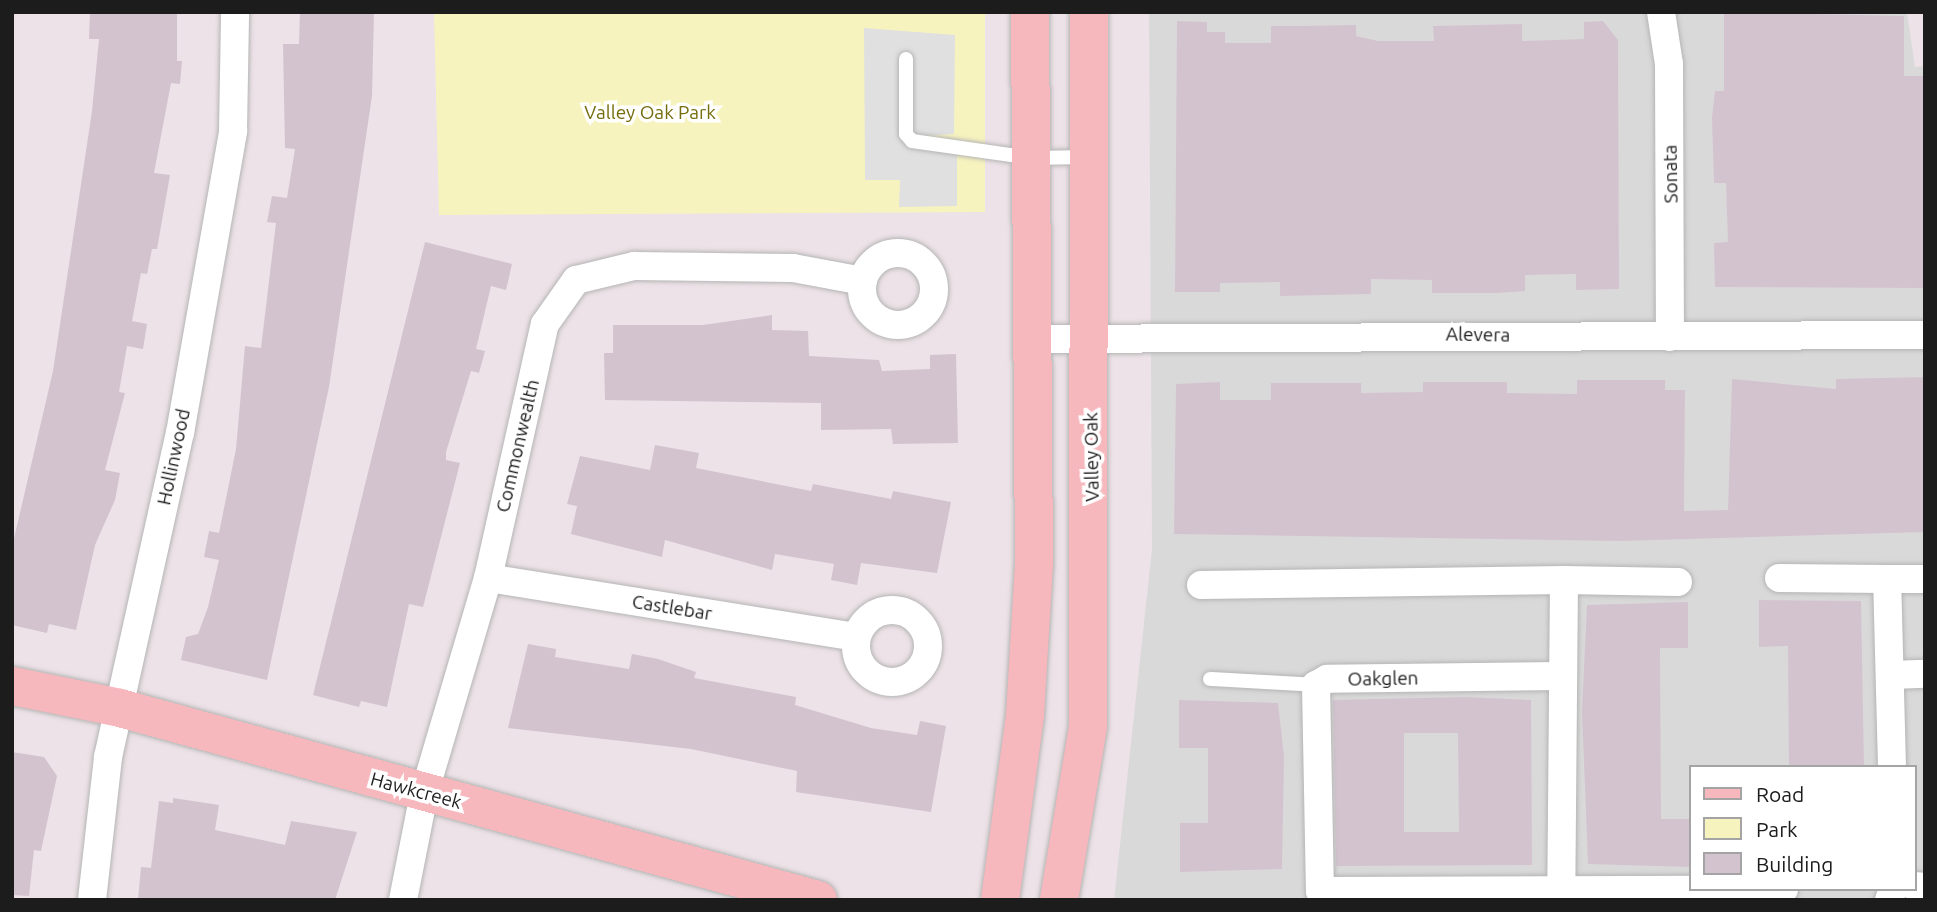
<!DOCTYPE html>
<html>
<head>
<meta charset="utf-8">
<style>
  body { margin:0 }
  #map { position:relative; width:1937px; height:912px; overflow:hidden; background:#ede2e7; font-family:Ubuntu,sans-serif }
  div>[style] { position:absolute }
  [style*='--x'] { left:calc(var(--x)*1px); top:calc(var(--y)*1px); width:calc(var(--w)*1px); rotate:calc(var(--a)*1deg) }
  .residential>* { inset:0; background:#dad9da }
  .park>* { inset:0; background:#f7f3bf }
  .parking>* { inset:0; background:#e0e0e0 }
  .building>* { inset:0; background:#d3c3cf }
  .path>* { height:4.5px; margin-top:-2.25px; transform-origin:0; background:repeating-linear-gradient(90deg,#ee6cf4 0 3.5px,transparent 0 7px) }
  .roads { filter:drop-shadow(0 0 2px #b5b5b5) drop-shadow(0 0 2px #b5b5b5) }
  .lane>* { height:14px; margin:-7px; padding:0 7px; transform-origin:7px; border-radius:7px; background:#fff }
  .street>* { height:28px; margin:-14px; padding:0 14px; transform-origin:14px; border-radius:14px; background:#fff }
  .street>.ring { margin:-14px; padding:0; box-sizing:content-box; background:none; border:28px solid #fff; border-radius:50% }
  .secondary>* { height:38px; margin:-19px; padding:0 19px; transform-origin:19px; border-radius:19px; background:#f6b7bd }
  span { translate:-50% -50%; white-space:nowrap; text-align:center; line-height:1.15; -webkit-text-stroke:7px #fff; paint-order:stroke }
  .park-label { font-size:19px; color:#756e0f }
  .street-label { font-size:19px; color:#1c1c1c }
  .frame { position:absolute; inset:0; border:14px solid #1c1c1c; pointer-events:none }
  .legend { position:absolute; left:1689px; top:765px; width:228px; height:126px; box-sizing:border-box; background:#fff; border:2px solid #a4a4a4; margin:0; padding:9px 12px; list-style:none; font-size:21px; color:#1c1c1c }
  .legend li { display:flex; align-items:center; gap:14px; height:35px }
  .legend b { width:35px; border:2px solid #a4a4a4 }
</style>
</head>
<body>
<div id="map">
  <div class="residential">
    <div style="clip-path:polygon(evenodd,1149px 12px,1907px 12px,1915px 67px,1925px 66px,1925px 900px,1114px 900px,1152px 549px,1149px 12px,1690px 767px,1914px 767px,1914px 889px,1690px 889px,1690px 767px)"></div>
  </div>
  <div class="park">
    <div style="clip-path:polygon(434px 12px,985px 12px,985px 212px,439px 215px)"></div>
  </div>
  <div class="parking">
    <div style="clip-path:polygon(864px 28px,955px 35px,954px 134px,922px 136px,957px 144px,957px 206px,899px 207px,900px 180px,865px 180px)"></div>
  </div>
  <div class="building">
    <div style="clip-path:polygon(90px 12px,177px 13px,177px 61px,182px 61px,180px 84px,171px 83px,154px 173px,170px 175px,157px 249px,152px 249px,147px 274px,141px 273px,132px 321px,147px 324px,143px 349px,127px 346px,119px 392px,125px 393px,105px 470px,120px 473px,115px 500px,95px 545px,76px 630px,49px 624px,47px 633px,12px 625px,12px 547px,53px 371px,92px 111px,99px 39px,89px 39px)"></div>
    <div style="clip-path:polygon(300px 12px,374px 12px,372px 96px,329px 387px,267px 680px,181px 660px,186px 637px,198px 634px,208px 607px,219px 560px,204px 557px,209px 531px,219px 533px,236px 449px,245px 346px,261px 348px,276px 223px,267px 222px,272px 196px,287px 198px,295px 149px,285px 148px,283px 44px,299px 44px)"></div>
    <div style="clip-path:polygon(1724px 12px,1904px 16px,1904px 76px,1925px 76px,1925px 288px,1715px 287px,1714px 243px,1728px 242px,1726px 183px,1714px 183px,1712px 118px,1715px 91px,1724px 91px)"></div>
    <div style="clip-path:polygon(1177px 21px,1207px 22px,1207px 32px,1225px 32px,1225px 43px,1271px 43px,1271px 26px,1298px 26px,1356px 25px,1356px 36px,1378px 41px,1434px 41px,1433px 26px,1522px 24px,1522px 41px,1584px 39px,1584px 22px,1603px 21px,1618px 40px,1619px 289px,1576px 290px,1576px 274px,1525px 275px,1525px 291px,1497px 293px,1432px 293px,1432px 280px,1371px 279px,1371px 294px,1280px 296px,1280px 282px,1220px 283px,1220px 292px,1175px 292px)"></div>
    <div style="clip-path:polygon(425px 242px,512px 264px,506px 290px,491px 286px,476px 349px,485px 351px,479px 373px,471px 371px,446px 452px,446px 460px,460px 463px,423px 607px,409px 604px,387px 707px,361px 701px,359px 707px,313px 695px)"></div>
    <div style="clip-path:polygon(772px 315px,772px 330px,808px 331px,809px 356px,879px 360px,882px 371px,930px 369px,930px 355px,956px 354px,958px 443px,893px 444px,891px 429px,821px 430px,821px 403px,605px 400px,604px 353px,613px 353px,613px 325px,703px 325px)"></div>
    <div style="clip-path:polygon(1925px 377px,1925px 532px,1620px 541px,1174px 534px,1176px 384px,1220px 382px,1220px 400px,1271px 400px,1271px 383px,1361px 383px,1361px 393px,1423px 392px,1423px 382px,1507px 382px,1507px 393px,1577px 394px,1577px 380px,1665px 380px,1665px 390px,1685px 390px,1684px 511px,1728px 510px,1732px 379px,1836px 389px,1836px 379px)"></div>
    <div style="clip-path:polygon(655px 445px,699px 453px,696px 468px,811px 491px,813px 484px,891px 499px,893px 491px,951px 502px,937px 573px,861px 563px,857px 585px,831px 580px,834px 564px,775px 554px,772px 570px,665px 540px,662px 557px,571px 534px,577px 506px,567px 504px,580px 456px,650px 470px)"></div>
    <div style="clip-path:polygon(1759px 600px,1861px 601px,1864px 767px,1789px 767px,1788px 646px,1759px 647px)"></div>
    <div style="clip-path:polygon(1688px 602px,1688px 648px,1660px 648px,1661px 819px,1690px 819px,1690px 867px,1588px 864px,1582px 711px,1587px 605px)"></div>
    <div style="clip-path:polygon(528px 644px,556px 649px,555px 657px,629px 669px,632px 654px,658px 659px,696px 672px,694px 678px,796px 697px,795px 705px,871px 728px,917px 735px,920px 721px,946px 726px,931px 812px,796px 792px,797px 771px,691px 749px,508px 728px)"></div>
    <div style="clip-path:polygon(evenodd,1466px 697px,1531px 700px,1532px 865px,1336px 866px,1333px 700px,1466px 697px,1404px 733px,1458px 733px,1459px 832px,1404px 832px,1404px 733px)"></div>
    <div style="clip-path:polygon(1179px 700px,1278px 703px,1284px 756px,1282px 869px,1180px 872px,1180px 823px,1208px 823px,1208px 748px,1179px 748px)"></div>
    <div style="clip-path:polygon(12px 752px,44px 757px,57px 776px,41px 851px,34px 850px,29px 896px,12px 895px)"></div>
    <div style="clip-path:polygon(173px 798px,219px 805px,215px 830px,285px 845px,291px 821px,357px 832px,335px 900px,138px 900px,141px 867px,151px 868px,159px 801px,173px 803px)"></div>
  </div>
  <div class="path">
    <div style="--x:588;--y:12;--w:1;--a:90"></div>
  </div>
  <div class="roads">
    <div class="lane">
      <div style="--x:906;--y:59;--w:75;--a:90"></div>
      <div style="--x:906;--y:134;--w:9;--a:49"></div>
      <div style="--x:912;--y:141;--w:120;--a:8.1"></div>
      <div style="--x:1031;--y:158;--w:56;--a:-1"></div>
      <div style="--x:1210;--y:679;--w:106;--a:3.2"></div>
    </div>
    <div class="street">
      <div style="--x:1661;--y:12;--w:53;--a:81.3"></div>
      <div style="--x:1669;--y:64;--w:273;--a:89.8"></div>
      <div class="ring" style="left:862px;top:253px;width:44px;height:44px"></div>
      <div style="--x:1032;--y:339;--w:893;--a:-0.26"></div>
      <div style="--x:488;--y:578;--w:373;--a:9.1"></div>
      <div style="--x:1779;--y:578;--w:108;--a:0.5"></div>
      <div style="--x:1564;--y:580;--w:114;--a:1"></div>
      <div style="--x:1201;--y:585;--w:363;--a:-0.8"></div>
      <div style="--x:1564;--y:580;--w:320;--a:90.5"></div>
      <div class="ring" style="left:856px;top:610px;width:44px;height:44px"></div>
      <div style="--x:1891;--y:675;--w:34;--a:-2"></div>
      <div style="--x:1560;--y:676;--w:233;--a:179.3"></div>
      <div style="--x:1327;--y:679;--w:13;--a:151"></div>
      <div style="--x:1316;--y:685;--w:206;--a:88.9"></div>
      <div style="--x:1320;--y:891;--w:464;--a:-0.2"></div>
      <div style="--x:1892;--y:767;--w:188;--a:-91.5"></div>
      <div style="--x:1887;--y:579;--w:38;--a:0"></div>
      <div style="--x:1914;--y:886;--w:11;--a:5"></div>
      <div style="--x:92;--y:900;--w:144;--a:-83.6"></div>
      <div style="--x:108;--y:757;--w:332;--a:-77.5"></div>
      <div style="--x:180;--y:433;--w:307;--a:-80"></div>
      <div style="--x:233;--y:131;--w:119;--a:-89"></div>
      <div style="--x:403;--y:900;--w:108;--a:-78.8"></div>
      <div style="--x:424;--y:794;--w:225;--a:-73.5"></div>
      <div style="--x:488;--y:578;--w:260;--a:-77.4"></div>
      <div style="--x:545;--y:324;--w:54;--a:-54.8"></div>
      <div style="--x:576;--y:280;--w:60;--a:-13.6"></div>
      <div style="--x:634;--y:266;--w:159;--a:0.7"></div>
      <div style="--x:793;--y:268;--w:71;--a:10.5"></div>
      <div style="--x:1889;--y:900;--w:12;--a:-70"></div>
    </div>
    <div class="secondary">
      <div style="--x:12;--y:686;--w:110;--a:11.5"></div>
      <div style="--x:120;--y:708;--w:724;--a:15.38"></div>
      <div style="--x:1000;--y:900;--w:187;--a:-82.3"></div>
      <div style="--x:1025;--y:715;--w:152;--a:-86.6"></div>
      <div style="--x:1034;--y:563;--w:551;--a:-90.42"></div>
      <div style="--x:1059;--y:900;--w:176;--a:-80.5"></div>
      <div style="--x:1088;--y:726;--w:714;--a:-89.92"></div>
    </div>
  </div>
  <div class="park-label">
    <span style="left:650px;top:113px">Valley Oak Park</span>
  </div>
  <div class="street-label">
    <span style="left:1671px;top:174px;rotate:-91deg">Sonata</span>
    <span style="left:1478px;top:335px;rotate:1deg">Alevera</span>
    <span style="left:518px;top:446px;rotate:-77deg">Commonwealth</span>
    <span style="left:174px;top:457px;rotate:-78deg">Hollinwood</span>
    <span style="left:1092px;top:457px;rotate:-91deg">Valley Oak</span>
    <span style="left:672px;top:608px;rotate:9deg">Castlebar</span>
    <span style="left:1383px;top:679px;rotate:-1deg">Oakglen</span>
    <span style="left:416px;top:791px;rotate:15deg">Hawkcreek</span>
  </div>
  <div class="frame"></div>
  <ul class="legend">
  <li><b style="height:9px;background:#f6b7bd"></b>Road</li>
  <li><b style="height:19px;background:#f7f3bf"></b>Park</li>
  <li><b style="height:19px;background:#d3c3cf"></b>Building</li>
  </ul>
</div>
</body>
</html>
